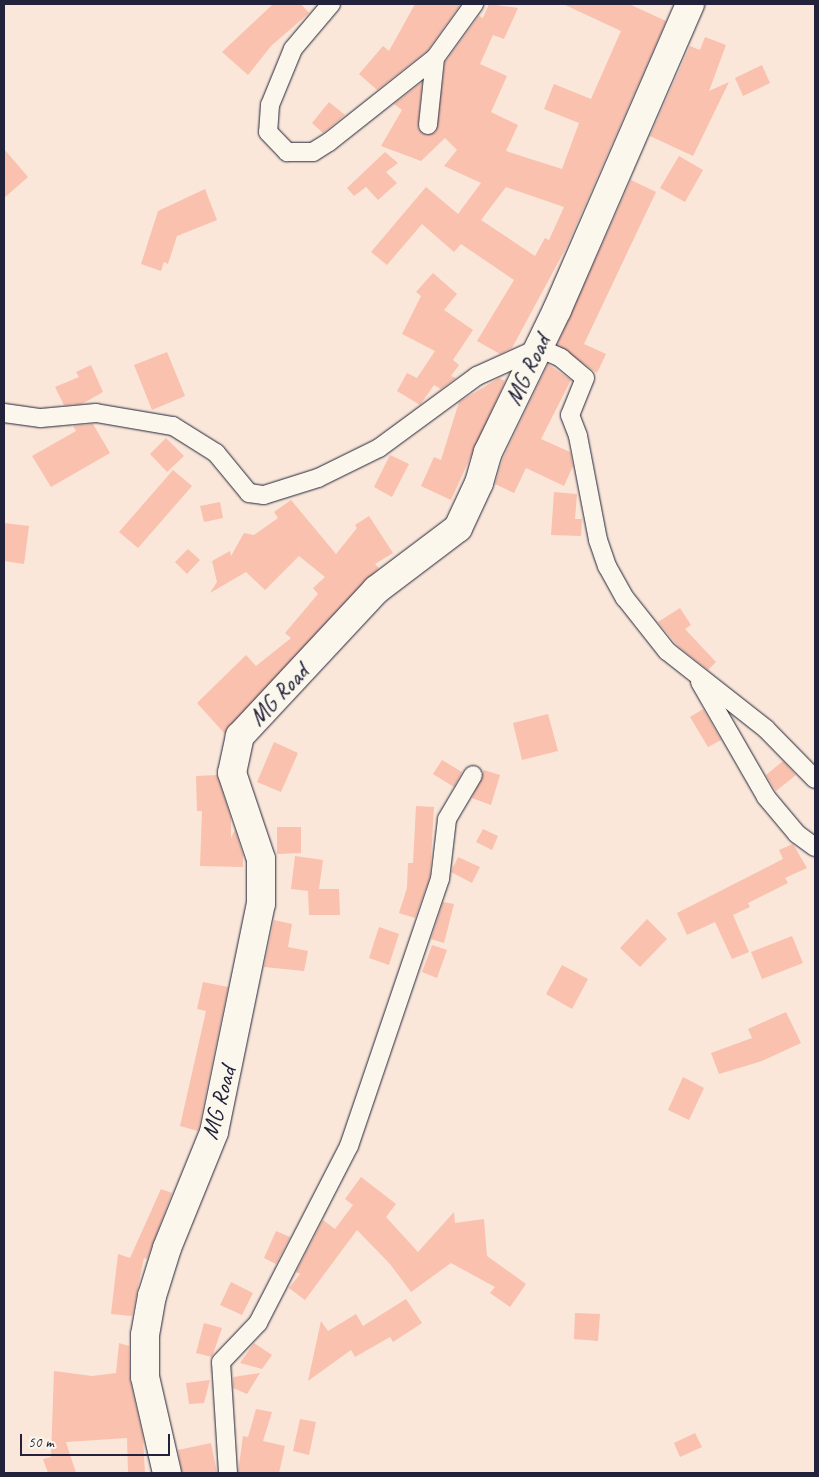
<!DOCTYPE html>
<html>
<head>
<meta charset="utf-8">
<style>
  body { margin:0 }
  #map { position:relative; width:819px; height:1477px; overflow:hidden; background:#fae7d9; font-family:Caveat,sans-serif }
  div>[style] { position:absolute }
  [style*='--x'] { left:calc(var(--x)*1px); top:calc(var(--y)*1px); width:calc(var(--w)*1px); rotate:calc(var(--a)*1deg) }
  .building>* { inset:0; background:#f9c1ae }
  .roads { filter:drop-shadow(0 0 1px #22223b) drop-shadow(0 0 1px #22223b) }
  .street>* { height:18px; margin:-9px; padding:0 9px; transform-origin:9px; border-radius:9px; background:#fbf7ec }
  .primary>* { height:28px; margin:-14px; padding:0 14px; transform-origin:14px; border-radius:14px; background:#fbf7ec }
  span { translate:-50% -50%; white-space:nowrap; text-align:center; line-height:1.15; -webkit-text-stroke:4px #fbf7ec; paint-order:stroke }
  .street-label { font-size:24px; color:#22223b }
  .frame { position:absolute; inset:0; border:5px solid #22223b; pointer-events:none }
  .scale { position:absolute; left:20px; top:1434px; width:150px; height:22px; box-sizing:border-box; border:2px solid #22223b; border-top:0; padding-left:6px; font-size:15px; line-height:18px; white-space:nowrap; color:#22223b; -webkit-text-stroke:4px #fbf7ec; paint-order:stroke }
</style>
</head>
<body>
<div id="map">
  <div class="building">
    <div style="clip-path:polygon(273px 4px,301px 4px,309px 13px,271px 46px,248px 75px,222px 52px)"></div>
    <div style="clip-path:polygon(415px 4px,460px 5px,427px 51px,377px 90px,359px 74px,383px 46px,389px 51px)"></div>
    <div style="clip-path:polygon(evenodd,489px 4px,518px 8px,504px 39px,493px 35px,480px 64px,507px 76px,491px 112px,518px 125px,506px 151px,562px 169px,579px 123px,544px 109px,554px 84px,591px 99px,621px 31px,563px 4px,629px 4px,666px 21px,567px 246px,512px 348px,500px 354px,477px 341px,514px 280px,461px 244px,454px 252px,422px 224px,387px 265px,371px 252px,426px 187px,458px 214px,481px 183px,444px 166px,457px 150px,445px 138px,421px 161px,381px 146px,402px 110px,394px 104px,422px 82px,418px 129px,426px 135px,436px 132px,445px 62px,479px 16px,483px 18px,489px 4px,506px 187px,564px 207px,549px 240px,545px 238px,535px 256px,481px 220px,506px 187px)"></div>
    <div style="clip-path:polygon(705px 37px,726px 45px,709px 91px,729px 82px,693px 156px,650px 136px,690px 46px,700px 50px)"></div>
    <div style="clip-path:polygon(762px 65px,770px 83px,743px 96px,735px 78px)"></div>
    <div style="clip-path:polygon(329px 102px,345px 115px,323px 133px,312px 123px)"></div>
    <div style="clip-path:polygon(4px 149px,28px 177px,4px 198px)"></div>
    <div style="clip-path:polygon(385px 152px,398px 163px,386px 172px,397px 183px,378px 200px,366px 187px,354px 196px,347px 188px)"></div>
    <div style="clip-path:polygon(679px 156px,703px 170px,685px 202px,660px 188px)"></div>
    <div style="clip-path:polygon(631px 180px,656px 192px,584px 344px,606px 354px,597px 373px,557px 345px)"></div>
    <div style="clip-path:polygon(205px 189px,217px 220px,177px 236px,168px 264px,164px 262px,161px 271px,141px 264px,158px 211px)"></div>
    <div style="clip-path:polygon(433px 273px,457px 294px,444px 310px,473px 330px,453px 360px,459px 365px,451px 376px,456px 378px,441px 389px,434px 385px,420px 405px,397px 391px,407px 373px,417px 378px,435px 351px,402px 334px,421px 296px,416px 292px)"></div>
    <div style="clip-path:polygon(167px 352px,185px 396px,152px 410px,134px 365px)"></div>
    <div style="clip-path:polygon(548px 364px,571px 380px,541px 439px,570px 452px,573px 466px,564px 486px,526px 468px,514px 493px,495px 484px,503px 458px)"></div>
    <div style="clip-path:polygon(91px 365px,103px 392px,82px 404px,64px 405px,55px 387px,79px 377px,76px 372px)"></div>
    <div style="clip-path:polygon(499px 378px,505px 381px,451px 500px,421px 486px,434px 457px,441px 460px,459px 402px)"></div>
    <div style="clip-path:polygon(93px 424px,110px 453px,51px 487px,32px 456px,76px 431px,73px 426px)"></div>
    <div style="clip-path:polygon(166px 438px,184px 456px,167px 472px,150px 454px)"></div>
    <div style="clip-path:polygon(390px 455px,409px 464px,392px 497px,374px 487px)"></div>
    <div style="clip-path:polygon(173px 470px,192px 486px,138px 548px,119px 532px)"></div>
    <div style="clip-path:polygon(554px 492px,577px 494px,575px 519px,582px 519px,581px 536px,551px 535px)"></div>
    <div style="clip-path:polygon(291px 500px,336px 554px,357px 528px,355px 525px,369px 516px,393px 553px,375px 564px,379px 568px,225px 734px,197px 703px,246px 655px,256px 666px,291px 638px,285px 633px,318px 594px,313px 588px,325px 577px,299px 556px,265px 590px,246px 572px,210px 593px,217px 582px,212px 561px,230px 551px,231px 556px,244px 533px,254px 535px,278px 518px,274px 512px)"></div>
    <div style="clip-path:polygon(220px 502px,223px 518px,204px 522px,200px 506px)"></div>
    <div style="clip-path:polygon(4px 523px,29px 526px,24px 564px,4px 561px)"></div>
    <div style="clip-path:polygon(188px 549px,200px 560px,187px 574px,175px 562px)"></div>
    <div style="clip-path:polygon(680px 608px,691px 625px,685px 629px,716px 662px,708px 670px,679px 647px,658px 622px)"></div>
    <div style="clip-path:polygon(703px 709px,721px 740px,708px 747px,690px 717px)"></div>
    <div style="clip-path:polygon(548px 714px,558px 751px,522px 760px,513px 723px)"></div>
    <div style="clip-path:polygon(274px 742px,298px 753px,281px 792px,257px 782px)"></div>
    <div style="clip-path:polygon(442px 760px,462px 772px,454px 787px,433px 774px)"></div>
    <div style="clip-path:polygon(783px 761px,796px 775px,776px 791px,766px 775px)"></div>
    <div style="clip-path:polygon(484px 770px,500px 775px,491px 805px,472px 798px)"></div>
    <div style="clip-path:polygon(217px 775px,231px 818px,231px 838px,235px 830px,243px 855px,243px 867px,200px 866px,202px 811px,197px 811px,196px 776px)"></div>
    <div style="clip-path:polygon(416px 806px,434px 807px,430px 877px,415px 918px,399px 913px,407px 888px,408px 863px,413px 863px)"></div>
    <div style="clip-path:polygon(277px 827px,301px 827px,301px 853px,277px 854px)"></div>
    <div style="clip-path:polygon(483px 829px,498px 836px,492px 850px,476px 842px)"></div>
    <div style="clip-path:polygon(793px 844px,807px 868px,785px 878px,788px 883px,748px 903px,750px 907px,733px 915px,749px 952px,732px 959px,715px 922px,687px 935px,677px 913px,783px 859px,779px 850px)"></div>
    <div style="clip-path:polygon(295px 856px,323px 860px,319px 889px,339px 889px,340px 915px,309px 915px,308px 891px,291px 889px)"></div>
    <div style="clip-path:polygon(458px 857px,480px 867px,472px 883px,451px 872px)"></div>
    <div style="clip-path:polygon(443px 902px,454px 904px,444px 943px,431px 939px)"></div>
    <div style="clip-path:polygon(647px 919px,667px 939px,640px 967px,620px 948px)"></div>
    <div style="clip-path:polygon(274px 920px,292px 924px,288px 947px,308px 951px,304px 971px,264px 967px)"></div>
    <div style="clip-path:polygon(379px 927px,399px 934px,389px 965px,369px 958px)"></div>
    <div style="clip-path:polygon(792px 936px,803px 963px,762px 979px,751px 952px)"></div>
    <div style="clip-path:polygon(432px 945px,447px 950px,437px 978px,422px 972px)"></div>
    <div style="clip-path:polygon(562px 965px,588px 979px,572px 1009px,546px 994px)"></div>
    <div style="clip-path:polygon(203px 982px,228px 987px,198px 1131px,180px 1126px,206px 1011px,197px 1009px)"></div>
    <div style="clip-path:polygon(786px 1012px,801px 1043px,762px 1061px,719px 1074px,711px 1053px,752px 1038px,748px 1029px)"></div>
    <div style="clip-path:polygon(683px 1077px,704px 1088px,689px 1120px,668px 1110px)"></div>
    <div style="clip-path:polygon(361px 1177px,396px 1204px,386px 1217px,418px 1252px,454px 1212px,455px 1223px,484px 1219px,487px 1256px,526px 1284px,510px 1307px,490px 1293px,495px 1287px,451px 1263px,411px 1292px,390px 1264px,357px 1230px,305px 1300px,289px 1288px,300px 1274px,296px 1272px,323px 1220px,335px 1229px,353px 1205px,345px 1199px)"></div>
    <div style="clip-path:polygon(161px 1189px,172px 1193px,147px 1259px,144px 1258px,132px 1316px,111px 1314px,118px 1254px,130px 1258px)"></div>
    <div style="clip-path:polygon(276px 1231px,290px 1237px,276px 1264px,264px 1258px)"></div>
    <div style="clip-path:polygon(231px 1282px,253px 1293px,242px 1315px,220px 1305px)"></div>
    <div style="clip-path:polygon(406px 1299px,422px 1323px,393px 1342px,390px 1337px,355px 1357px,351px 1350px,308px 1381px,321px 1321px,328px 1331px,356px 1314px,363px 1326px)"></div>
    <div style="clip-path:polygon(575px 1313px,600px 1314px,598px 1341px,574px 1339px)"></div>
    <div style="clip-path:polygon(204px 1323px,222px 1328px,212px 1357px,196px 1353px)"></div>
    <div style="clip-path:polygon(119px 1343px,129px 1346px,130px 1380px,143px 1437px,145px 1473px,128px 1473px,127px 1438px,66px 1442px,76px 1473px,48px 1473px,43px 1459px,51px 1457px,54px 1371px,92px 1376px,116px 1373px)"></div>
    <div style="clip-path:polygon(254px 1343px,272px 1355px,262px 1369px,240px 1363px)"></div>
    <div style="clip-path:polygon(260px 1373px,247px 1394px,233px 1388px,233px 1377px)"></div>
    <div style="clip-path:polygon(210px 1380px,204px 1403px,189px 1404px,186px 1383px)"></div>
    <div style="clip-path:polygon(256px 1409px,272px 1412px,263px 1441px,285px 1446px,279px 1473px,238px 1473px,243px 1436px,248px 1437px)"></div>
    <div style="clip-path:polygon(300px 1419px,316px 1422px,309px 1455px,293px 1451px)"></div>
    <div style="clip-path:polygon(695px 1433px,702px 1447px,680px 1457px,674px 1443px)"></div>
    <div style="clip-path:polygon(211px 1443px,217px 1473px,182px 1473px,178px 1450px)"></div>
  </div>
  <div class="roads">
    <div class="street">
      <div style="--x:331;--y:4;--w:59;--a:130.2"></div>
      <div style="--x:293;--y:49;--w:61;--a:112.3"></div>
      <div style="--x:270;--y:105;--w:27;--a:94"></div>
      <div style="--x:268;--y:132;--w:28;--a:46"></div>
      <div style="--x:287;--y:152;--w:26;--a:0"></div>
      <div style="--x:313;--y:152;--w:19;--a:-32"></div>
      <div style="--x:329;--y:142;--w:135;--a:-38.4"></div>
      <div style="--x:428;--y:125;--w:67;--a:-84"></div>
      <div style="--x:435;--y:58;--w:67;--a:-54.2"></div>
      <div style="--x:4;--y:413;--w:37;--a:8"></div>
      <div style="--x:41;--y:418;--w:55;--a:-5.2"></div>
      <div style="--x:96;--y:413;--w:78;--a:9.6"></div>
      <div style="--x:173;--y:426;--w:51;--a:32.1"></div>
      <div style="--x:216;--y:453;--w:52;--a:50.5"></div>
      <div style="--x:249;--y:493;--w:15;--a:8"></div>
      <div style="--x:264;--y:495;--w:57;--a:-17.5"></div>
      <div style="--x:318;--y:478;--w:68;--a:-26.2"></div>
      <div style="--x:379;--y:448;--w:122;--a:-36.3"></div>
      <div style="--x:477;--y:376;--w:68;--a:-24.3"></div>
      <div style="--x:539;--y:348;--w:24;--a:24"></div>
      <div style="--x:561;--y:358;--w:31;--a:40"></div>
      <div style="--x:585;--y:378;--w:40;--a:112"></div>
      <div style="--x:570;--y:415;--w:22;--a:69"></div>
      <div style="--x:578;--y:436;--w:106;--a:79.1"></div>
      <div style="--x:598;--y:540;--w:28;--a:71"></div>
      <div style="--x:607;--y:566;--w:37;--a:61"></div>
      <div style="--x:625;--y:598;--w:68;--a:51.6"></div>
      <div style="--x:667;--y:651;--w:126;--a:38.2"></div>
      <div style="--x:766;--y:729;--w:70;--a:45.6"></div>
      <div style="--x:700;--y:682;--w:133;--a:60.1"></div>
      <div style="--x:766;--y:797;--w:48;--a:50"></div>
      <div style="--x:797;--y:834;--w:22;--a:36"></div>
      <div style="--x:228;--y:1473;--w:111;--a:-93.6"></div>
      <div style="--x:221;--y:1362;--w:54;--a:-46.5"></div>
      <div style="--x:258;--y:1323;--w:199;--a:-62.8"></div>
      <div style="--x:349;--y:1146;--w:282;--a:-71.2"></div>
      <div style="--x:440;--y:879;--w:60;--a:-83.3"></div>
      <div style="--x:447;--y:819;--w:51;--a:-59.4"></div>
    </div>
    <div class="primary">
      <div style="--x:167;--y:1473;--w:98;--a:-102.9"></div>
      <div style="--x:145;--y:1377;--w:42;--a:-90"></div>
      <div style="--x:145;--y:1335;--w:40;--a:-80"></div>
      <div style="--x:152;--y:1296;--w:50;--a:-72.6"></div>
      <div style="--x:167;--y:1248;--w:125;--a:-67.9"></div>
      <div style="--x:214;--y:1132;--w:233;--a:-78.4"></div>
      <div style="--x:261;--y:904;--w:45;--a:-90"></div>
      <div style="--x:261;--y:859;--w:91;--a:-108.6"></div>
      <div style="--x:232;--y:773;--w:38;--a:-78"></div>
      <div style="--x:240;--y:736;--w:200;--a:-47"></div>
      <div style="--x:376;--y:590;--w:103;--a:-37.1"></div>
      <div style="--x:458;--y:528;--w:50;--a:-65"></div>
      <div style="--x:479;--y:483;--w:32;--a:-74"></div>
      <div style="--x:488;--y:452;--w:158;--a:-64.1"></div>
      <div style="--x:557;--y:310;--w:334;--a:-66.5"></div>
    </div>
  </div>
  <div class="street-label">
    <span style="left:528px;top:370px;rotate:-64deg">MG Road</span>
    <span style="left:279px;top:695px;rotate:-46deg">MG Road</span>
    <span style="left:219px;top:1103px;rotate:-75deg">MG Road</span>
  </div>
  <div class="frame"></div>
  <div class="scale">50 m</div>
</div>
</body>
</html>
